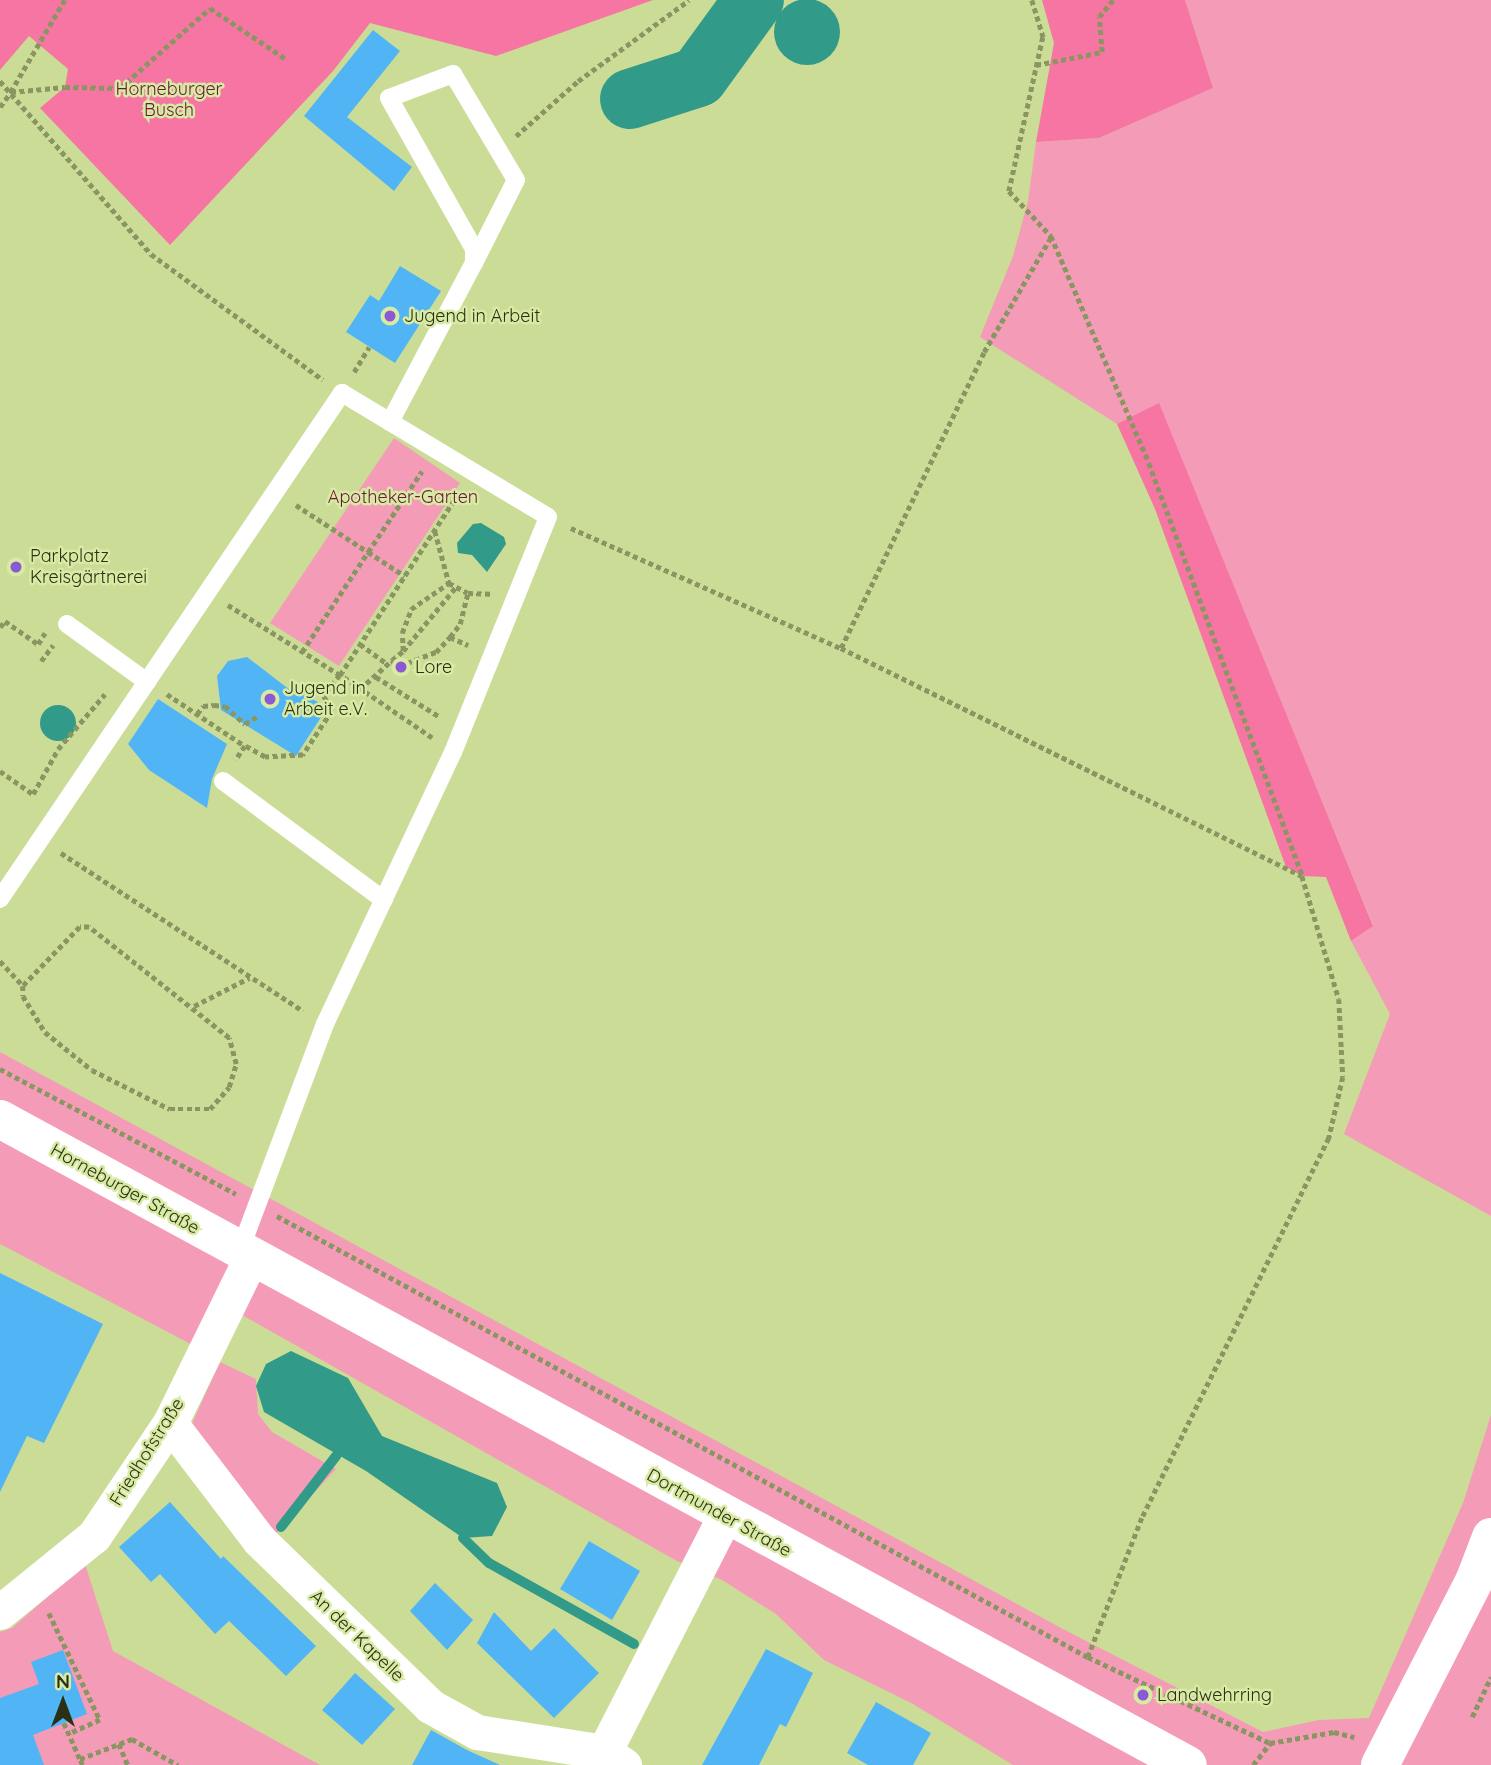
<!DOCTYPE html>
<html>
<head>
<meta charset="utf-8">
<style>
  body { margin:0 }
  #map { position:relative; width:1491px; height:1765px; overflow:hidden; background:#cbdc97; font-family:Quicksand,sans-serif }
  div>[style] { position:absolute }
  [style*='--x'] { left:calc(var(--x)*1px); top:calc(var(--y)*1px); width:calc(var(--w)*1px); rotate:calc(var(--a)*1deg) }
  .green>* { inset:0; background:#f49cb7 }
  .forest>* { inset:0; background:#f675a2 }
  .water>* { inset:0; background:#319a89 }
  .round { border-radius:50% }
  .stream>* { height:10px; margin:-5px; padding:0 5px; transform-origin:5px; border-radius:5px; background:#319a89 }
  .river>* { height:60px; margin:-30px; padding:0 30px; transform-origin:30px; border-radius:30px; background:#319a89 }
  .building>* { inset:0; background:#51b5f5 }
  .path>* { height:4.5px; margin-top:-2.25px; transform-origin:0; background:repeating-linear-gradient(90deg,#8a9662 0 5px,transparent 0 8.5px) }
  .path>.ring { margin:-2.25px; padding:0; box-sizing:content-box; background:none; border:4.5px solid #8a9662; border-radius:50% }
  .service>* { height:18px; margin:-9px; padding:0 9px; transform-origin:9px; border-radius:9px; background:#fff }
  .minor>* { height:35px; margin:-17.5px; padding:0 17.5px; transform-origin:17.5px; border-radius:17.5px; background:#fff }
  .tertiary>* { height:38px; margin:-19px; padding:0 19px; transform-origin:19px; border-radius:19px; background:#fff }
  .secondary>* { height:38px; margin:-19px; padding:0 19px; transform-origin:19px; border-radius:19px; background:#fff }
  .dots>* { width:19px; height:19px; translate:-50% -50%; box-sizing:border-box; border:4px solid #d8eaa3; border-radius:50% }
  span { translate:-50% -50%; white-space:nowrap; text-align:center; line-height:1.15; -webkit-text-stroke:5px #d8eaa3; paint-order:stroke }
  .park-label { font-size:18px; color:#69193a }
  .poi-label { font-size:18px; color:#2a3014 }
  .left { translate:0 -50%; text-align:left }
  .street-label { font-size:18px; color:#2a3014 }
  .north { position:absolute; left:28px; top:1667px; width:70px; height:70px; -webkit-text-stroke:5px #d8eaa3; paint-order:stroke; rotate:0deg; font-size:19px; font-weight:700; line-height:28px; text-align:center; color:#2a3014 }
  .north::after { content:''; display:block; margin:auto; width:24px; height:32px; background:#2a3014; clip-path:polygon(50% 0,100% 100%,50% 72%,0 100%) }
</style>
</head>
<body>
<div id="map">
  <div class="green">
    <div style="clip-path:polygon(1185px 0,1491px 0,1491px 1216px,1344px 1134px,1390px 1014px,1351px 941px,1373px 925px,1158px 404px,1117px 424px,980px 337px,1013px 256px,1028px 201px,1036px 142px,1099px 138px,1213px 88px)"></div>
    <div style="clip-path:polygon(394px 438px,460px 483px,339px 666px,270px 623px)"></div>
    <div style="clip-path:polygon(0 1052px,1063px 1629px,1263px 1732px,1319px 1720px,1369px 1718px,1463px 1503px,1491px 1415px,1491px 1765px,1013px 1765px,913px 1704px,824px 1660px,776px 1614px,722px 1580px,677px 1561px,242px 1315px,204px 1351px,0 1244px)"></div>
    <div style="clip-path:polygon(220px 1362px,256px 1379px,258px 1414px,272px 1432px,336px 1469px,274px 1536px,189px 1430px)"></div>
    <div style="clip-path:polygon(85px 1564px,113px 1651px,320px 1765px,0 1765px,0 1632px,12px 1628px)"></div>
  </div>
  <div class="forest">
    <div style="clip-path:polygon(0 0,653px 0,496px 56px,370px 23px,333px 71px,170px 245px,40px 108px,65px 87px,68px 69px,29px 36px,0 70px)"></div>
    <div style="clip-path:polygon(1042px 0,1185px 0,1213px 88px,1099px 138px,1036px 142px,1054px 43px)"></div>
    <div style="clip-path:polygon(1159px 403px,1373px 926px,1351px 941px,1326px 877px,1302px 876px,1286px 867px,1155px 509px,1117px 424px)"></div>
  </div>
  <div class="water">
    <div class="round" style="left:774px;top:-1px;width:66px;height:66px"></div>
    <div style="clip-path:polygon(481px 523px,504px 537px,506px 544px,487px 572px,472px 555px,458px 553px,457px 543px,473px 524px)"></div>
    <div class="round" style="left:40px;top:705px;width:36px;height:36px"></div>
    <div style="clip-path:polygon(291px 1351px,348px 1378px,382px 1436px,497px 1483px,507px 1507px,492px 1536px,463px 1538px,366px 1471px,264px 1412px,256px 1386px,266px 1364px)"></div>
  </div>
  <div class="stream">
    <div style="--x:281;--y:1527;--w:90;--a:-52.2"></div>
    <div style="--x:463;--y:1538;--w:36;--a:44"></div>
    <div style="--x:489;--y:1563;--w:166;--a:29.2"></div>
  </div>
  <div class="river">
    <div style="--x:630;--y:99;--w:71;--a:-17.9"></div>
    <div style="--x:698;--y:77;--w:95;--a:-54"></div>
  </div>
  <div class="building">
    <div style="clip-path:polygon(373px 30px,400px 51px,347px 117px,412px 167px,394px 191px,304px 116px)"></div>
    <div style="clip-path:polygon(400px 266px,441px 291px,395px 363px,346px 332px,370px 295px,379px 301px)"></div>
    <div style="clip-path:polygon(247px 657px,290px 690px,297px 689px,327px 708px,296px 756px,221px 710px,217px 676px,228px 661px)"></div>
    <div style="clip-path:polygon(158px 699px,227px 744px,212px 779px,207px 808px,149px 770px,128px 744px)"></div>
    <div style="clip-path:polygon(0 1273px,103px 1324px,44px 1443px,27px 1436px,0 1492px)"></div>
    <div style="clip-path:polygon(170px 1502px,221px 1559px,223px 1556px,316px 1646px,286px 1676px,229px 1621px,215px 1634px,160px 1574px,151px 1582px,119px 1547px)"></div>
    <div style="clip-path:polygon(589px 1541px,640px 1571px,612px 1620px,560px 1589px)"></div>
    <div style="clip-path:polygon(435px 1583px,473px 1620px,447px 1650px,410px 1611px)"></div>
    <div style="clip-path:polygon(494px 1612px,531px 1651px,554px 1628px,599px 1673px,554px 1718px,477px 1643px)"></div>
    <div style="clip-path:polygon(766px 1649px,813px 1673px,786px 1727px,780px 1724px,759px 1765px,702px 1765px)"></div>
    <div style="clip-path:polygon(63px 1650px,87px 1714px,33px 1735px,44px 1765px,0 1765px,0 1698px,39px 1684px,31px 1662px)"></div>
    <div style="clip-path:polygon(355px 1673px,395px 1709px,362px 1745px,322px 1710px)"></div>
    <div style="clip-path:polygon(876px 1702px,931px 1733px,913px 1765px,868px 1765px,847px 1753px)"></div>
    <div style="clip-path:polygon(431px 1730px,467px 1750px,500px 1765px,412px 1765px)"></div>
  </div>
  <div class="path">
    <div style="--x:65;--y:0;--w:107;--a:120.4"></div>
    <div style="--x:11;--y:92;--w:54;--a:-5.3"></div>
    <div style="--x:65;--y:87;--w:55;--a:1"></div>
    <div style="--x:120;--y:88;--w:120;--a:-41.6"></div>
    <div style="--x:210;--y:8;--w:92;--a:33.9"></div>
    <div style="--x:1032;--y:0;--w:39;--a:73"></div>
    <div style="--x:1043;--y:37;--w:158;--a:102.4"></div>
    <div style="--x:1009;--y:191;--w:62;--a:47"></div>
    <div style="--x:1051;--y:236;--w:247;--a:66.6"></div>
    <div style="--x:1149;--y:463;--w:439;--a:69.6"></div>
    <div style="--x:1036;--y:65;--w:67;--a:-11.1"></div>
    <div style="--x:1102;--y:52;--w:35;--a:-95"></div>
    <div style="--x:1099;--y:17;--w:22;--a:-51"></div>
    <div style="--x:0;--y:81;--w:230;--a:48.9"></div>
    <div style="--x:151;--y:254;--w:213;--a:36.2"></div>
    <div style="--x:0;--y:107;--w:19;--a:-54"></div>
    <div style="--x:516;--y:136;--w:83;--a:-41.6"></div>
    <div style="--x:578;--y:81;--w:137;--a:-36.1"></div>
    <div style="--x:354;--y:372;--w:29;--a:-59"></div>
    <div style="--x:296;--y:505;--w:86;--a:33.1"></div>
    <div style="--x:368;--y:552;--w:97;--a:-56.3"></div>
    <div style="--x:571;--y:528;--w:295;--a:24"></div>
    <div style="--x:841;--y:648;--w:514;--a:26.32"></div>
    <div style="--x:1302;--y:876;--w:128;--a:73.3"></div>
    <div style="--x:1339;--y:999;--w:78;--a:87.1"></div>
    <div style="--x:1343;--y:1077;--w:63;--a:102.9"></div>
    <div style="--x:1329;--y:1138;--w:424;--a:116.2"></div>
    <div style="--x:1142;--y:1518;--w:149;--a:111.2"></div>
    <div style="--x:435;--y:531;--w:54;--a:74.9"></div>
    <div style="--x:449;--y:583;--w:21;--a:28"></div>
    <div style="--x:468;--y:593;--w:23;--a:2"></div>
    <div style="--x:228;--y:605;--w:132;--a:32"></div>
    <div style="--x:340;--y:675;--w:26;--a:127"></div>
    <div style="--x:324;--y:696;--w:17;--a:62"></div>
    <div style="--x:332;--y:711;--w:53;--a:123.4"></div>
    <div style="--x:303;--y:755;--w:38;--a:177"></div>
    <div style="--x:265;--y:757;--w:23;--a:-151"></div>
    <div style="--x:0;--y:627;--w:8;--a:-50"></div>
    <div style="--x:5;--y:621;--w:40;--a:34.9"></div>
    <div style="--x:38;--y:644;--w:13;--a:-58"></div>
    <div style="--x:450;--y:637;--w:20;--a:24"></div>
    <div style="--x:360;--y:644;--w:34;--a:36"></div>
    <div style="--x:841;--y:648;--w:329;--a:-64.2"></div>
    <div style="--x:984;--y:352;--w:133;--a:-59.8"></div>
    <div style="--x:403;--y:651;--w:83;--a:-50.4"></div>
    <div style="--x:302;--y:652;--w:120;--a:-56.6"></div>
    <div style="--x:368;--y:552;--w:44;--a:33"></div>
    <div style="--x:392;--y:660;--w:14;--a:-39"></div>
    <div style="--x:403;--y:651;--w:18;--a:-93"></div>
    <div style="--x:402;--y:633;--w:26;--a:-69"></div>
    <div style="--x:411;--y:609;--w:46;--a:-34.4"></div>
    <div class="ring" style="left:394px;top:660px;width:9.5px;height:9.5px"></div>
    <div style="--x:41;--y:661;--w:20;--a:-53"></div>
    <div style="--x:407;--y:663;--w:31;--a:-21"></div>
    <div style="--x:436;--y:652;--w:21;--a:-47"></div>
    <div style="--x:450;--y:637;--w:16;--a:-52"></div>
    <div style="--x:460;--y:624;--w:32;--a:-76"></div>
    <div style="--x:376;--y:677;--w:75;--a:32"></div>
    <div style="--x:360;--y:689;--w:43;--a:-42.2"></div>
    <div style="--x:392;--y:660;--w:5;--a:53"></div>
    <div style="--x:167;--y:694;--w:94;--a:33.7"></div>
    <div style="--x:245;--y:746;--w:17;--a:123"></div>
    <div style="--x:197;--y:714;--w:10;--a:-53"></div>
    <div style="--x:203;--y:706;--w:11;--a:-5"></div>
    <div style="--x:214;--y:705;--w:11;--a:5"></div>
    <div style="--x:225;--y:706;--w:27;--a:42"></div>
    <div style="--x:245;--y:724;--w:15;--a:-32"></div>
    <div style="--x:432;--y:738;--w:112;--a:-145.6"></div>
    <div style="--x:340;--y:675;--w:220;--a:-56.9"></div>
    <div style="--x:0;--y:771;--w:40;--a:34.9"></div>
    <div style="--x:33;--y:794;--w:51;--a:-60.9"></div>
    <div style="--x:58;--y:749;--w:72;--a:-49.5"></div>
    <div style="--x:61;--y:853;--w:289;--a:33.1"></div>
    <div style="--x:0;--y:961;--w:34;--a:47"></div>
    <div style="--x:23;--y:986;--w:10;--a:90"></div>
    <div style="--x:23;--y:996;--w:42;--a:58.6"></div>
    <div style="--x:45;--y:1032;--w:60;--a:39"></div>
    <div style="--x:92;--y:1070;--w:87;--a:26.6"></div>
    <div style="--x:170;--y:1109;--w:40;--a:0"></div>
    <div style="--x:210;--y:1109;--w:29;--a:-49"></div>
    <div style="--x:229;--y:1087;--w:24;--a:-73"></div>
    <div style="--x:236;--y:1064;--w:27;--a:-105"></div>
    <div style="--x:229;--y:1038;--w:179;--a:-141.6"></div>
    <div style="--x:89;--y:927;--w:9;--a:180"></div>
    <div style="--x:80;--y:927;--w:82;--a:134"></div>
    <div style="--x:194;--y:1006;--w:62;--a:-27"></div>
    <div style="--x:0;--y:1069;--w:267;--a:27.9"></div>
    <div style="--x:277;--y:1216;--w:923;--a:28.54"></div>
    <div style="--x:1088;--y:1657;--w:201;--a:25.3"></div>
    <div style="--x:1270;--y:1743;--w:65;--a:-9.8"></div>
    <div style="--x:1334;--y:1732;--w:21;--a:14"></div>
    <div style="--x:49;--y:1613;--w:119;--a:64.5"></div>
    <div style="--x:100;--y:1720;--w:34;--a:156"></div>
    <div style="--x:1472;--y:1717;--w:44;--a:-64.6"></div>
    <div style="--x:64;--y:1723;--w:39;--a:66"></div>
    <div style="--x:119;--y:1744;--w:23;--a:67"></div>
    <div style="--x:82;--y:1765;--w:6;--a:-108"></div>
    <div style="--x:80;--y:1759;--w:56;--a:-21"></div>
    <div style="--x:132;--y:1739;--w:53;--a:29.5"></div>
    <div style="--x:1253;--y:1765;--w:28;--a:-52"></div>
  </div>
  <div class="service">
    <div style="--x:390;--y:422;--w:180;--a:-62.2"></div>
    <div style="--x:474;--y:263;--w:93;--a:-63.2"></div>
    <div style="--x:516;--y:180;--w:123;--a:-120.7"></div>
    <div style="--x:453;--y:74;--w:68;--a:159.4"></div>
    <div style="--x:389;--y:98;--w:173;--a:60.6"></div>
    <div style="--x:474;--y:249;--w:14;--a:90"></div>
    <div style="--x:67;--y:624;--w:99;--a:35.9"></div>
    <div style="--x:223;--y:781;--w:200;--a:36.5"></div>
    <div style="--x:0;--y:899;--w:611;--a:-55.95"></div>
    <div style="--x:342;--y:393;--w:240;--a:31"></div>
    <div style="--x:548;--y:517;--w:253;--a:112"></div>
    <div style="--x:453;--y:752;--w:301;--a:115.2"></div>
    <div style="--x:325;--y:1024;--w:245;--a:110.6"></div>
  </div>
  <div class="minor">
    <div style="--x:170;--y:1423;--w:147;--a:52.7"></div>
    <div style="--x:259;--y:1540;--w:238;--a:44.1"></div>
    <div style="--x:430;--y:1706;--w:54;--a:29"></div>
    <div style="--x:477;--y:1732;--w:129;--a:8.9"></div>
    <div style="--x:604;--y:1752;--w:24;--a:33"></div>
    <div style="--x:0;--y:1612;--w:121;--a:-39"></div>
    <div style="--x:94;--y:1536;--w:136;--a:-56.1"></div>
    <div style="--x:170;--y:1423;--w:184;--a:-63.9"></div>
    <div style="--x:604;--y:1752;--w:265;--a:-62.9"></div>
  </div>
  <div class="tertiary">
    <div style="--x:0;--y:1119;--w:1352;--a:28.54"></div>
  </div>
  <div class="secondary">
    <div style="--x:1380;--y:1765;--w:209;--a:-62.9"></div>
    <div style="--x:1475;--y:1579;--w:45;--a:-69.1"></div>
  </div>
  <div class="dots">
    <div style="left:390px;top:316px;background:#8b59d1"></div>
    <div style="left:16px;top:567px;background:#8b59d1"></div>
    <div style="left:401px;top:667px;background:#8b59d1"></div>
    <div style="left:270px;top:699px;background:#8b59d1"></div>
    <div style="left:1143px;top:1695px;background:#8b59d1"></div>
  </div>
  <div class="park-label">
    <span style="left:169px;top:100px">Horneburger<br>Busch</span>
    <span style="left:403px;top:497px">Apotheker-Garten</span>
  </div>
  <div class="poi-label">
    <span class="left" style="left:404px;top:316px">Jugend in Arbeit</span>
    <span class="left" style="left:30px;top:567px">Parkplatz<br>Kreisgärtnerei</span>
    <span class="left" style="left:415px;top:667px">Lore</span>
    <span class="left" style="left:284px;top:699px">Jugend in<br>Arbeit e.V.</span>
    <span class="left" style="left:1157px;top:1695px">Landwehrring</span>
  </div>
  <div class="street-label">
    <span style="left:125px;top:1189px;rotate:29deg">Horneburger Straße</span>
    <span style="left:147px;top:1452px;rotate:-58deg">Friedhofstraße</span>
    <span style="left:719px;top:1513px;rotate:29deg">Dortmunder Straße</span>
    <span style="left:357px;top:1636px;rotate:44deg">An der Kapelle</span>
  </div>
  <div class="north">N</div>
</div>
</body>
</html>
